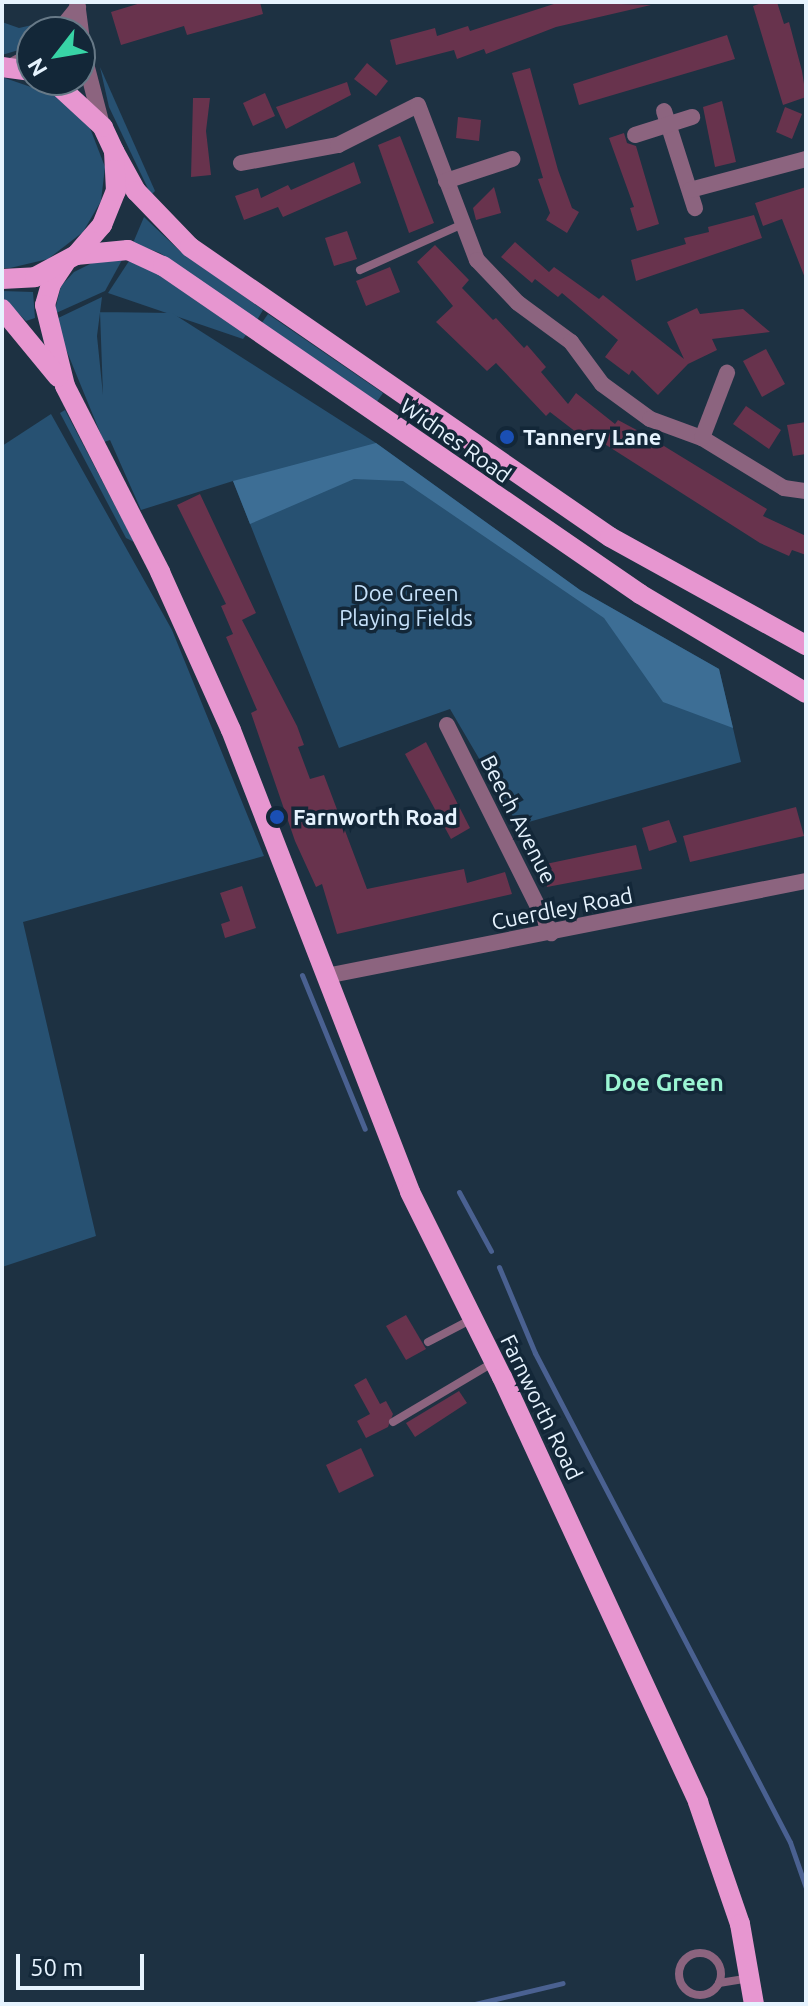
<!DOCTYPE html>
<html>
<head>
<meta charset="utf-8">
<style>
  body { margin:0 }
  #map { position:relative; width:808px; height:2006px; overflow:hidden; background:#1d3142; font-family:Ubuntu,sans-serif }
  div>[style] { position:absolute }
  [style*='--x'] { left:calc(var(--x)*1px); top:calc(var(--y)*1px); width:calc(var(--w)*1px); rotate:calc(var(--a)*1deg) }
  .green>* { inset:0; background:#275172 }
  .forest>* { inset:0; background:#3d6e95 }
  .stream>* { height:5px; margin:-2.5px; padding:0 2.5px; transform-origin:2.5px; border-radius:2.5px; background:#4a6191 }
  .building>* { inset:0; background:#68334d }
  .lane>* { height:8px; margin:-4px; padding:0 4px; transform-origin:4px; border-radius:4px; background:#8c647f }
  .lane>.ring { margin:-4px; padding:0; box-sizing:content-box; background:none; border:8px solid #8c647f; border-radius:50% }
  .street>* { height:16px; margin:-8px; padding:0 8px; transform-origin:8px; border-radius:8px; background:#8c647f }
  .primary>* { height:20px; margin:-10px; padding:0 10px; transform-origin:10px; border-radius:10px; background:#e796d0 }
  .dots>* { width:22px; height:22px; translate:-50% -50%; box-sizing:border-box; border:4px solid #132738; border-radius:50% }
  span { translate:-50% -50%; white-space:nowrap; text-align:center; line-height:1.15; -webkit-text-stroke:7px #132738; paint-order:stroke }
  .poi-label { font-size:22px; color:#e6f3fe; font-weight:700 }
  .left { translate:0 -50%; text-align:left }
  .street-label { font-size:22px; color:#e6f3fe }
  .park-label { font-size:22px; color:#c7e2fb }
  .neighbourhood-label { font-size:24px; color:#9bf5d3; font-weight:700 }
  .frame { position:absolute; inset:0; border:4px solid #e6f3fe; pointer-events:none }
  .north { position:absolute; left:16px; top:16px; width:80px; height:80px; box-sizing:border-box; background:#132738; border:2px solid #677987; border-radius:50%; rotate:239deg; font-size:22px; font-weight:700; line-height:32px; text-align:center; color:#e6f3fe }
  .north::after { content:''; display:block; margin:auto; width:28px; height:36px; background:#38d4a6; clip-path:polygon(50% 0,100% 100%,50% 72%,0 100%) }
  .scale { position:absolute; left:16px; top:1954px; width:128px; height:36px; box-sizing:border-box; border:4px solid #e6f3fe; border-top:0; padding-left:10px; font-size:24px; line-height:28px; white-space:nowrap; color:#e6f3fe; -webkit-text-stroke:6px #132738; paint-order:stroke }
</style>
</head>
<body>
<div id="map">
  <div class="green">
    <div style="clip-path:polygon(50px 21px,56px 24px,49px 32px,32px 32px,32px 46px,2px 55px,2px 22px,19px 28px)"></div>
    <div style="clip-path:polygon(100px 67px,155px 191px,151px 195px,109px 107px)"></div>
    <div style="clip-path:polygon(2px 77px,54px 95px,90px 128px,105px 167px,101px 201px,83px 232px,48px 259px,10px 268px,2px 268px)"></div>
    <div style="clip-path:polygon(144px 217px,180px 251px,263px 310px,257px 320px,160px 253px,133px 243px)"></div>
    <div style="clip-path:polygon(122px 260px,105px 291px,54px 314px,61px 286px,74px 272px,92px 263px)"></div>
    <div style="clip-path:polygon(129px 261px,156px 273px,246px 335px,243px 339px,108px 293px)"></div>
    <div style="clip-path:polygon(2px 291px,33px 292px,35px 318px,26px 321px,2px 297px)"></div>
    <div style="clip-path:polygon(102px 297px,97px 336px,103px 395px,100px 312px,172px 313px,376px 443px,580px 590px,719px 669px,741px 762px,518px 825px,450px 709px,339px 748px,233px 481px,141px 510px,110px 440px,104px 442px,54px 320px)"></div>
    <div style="clip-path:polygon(268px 314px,383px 393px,376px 403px,261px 324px)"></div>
    <div style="clip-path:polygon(65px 410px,134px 542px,126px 538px,60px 413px)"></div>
    <div style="clip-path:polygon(51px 414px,172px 630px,264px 856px,23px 922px,96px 1236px,2px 1267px,2px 446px)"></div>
  </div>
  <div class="forest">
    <div style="clip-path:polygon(376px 443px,580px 590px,719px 669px,733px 728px,663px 702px,604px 618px,403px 481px,354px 479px,250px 524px,233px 481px)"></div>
  </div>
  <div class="stream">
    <div style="--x:302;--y:975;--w:166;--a:67.8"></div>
    <div style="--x:459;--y:1192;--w:67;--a:61.5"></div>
    <div style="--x:499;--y:1267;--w:93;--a:67.3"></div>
    <div style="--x:535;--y:1353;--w:551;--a:62.46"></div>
    <div style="--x:790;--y:1842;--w:49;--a:70.8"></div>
    <div style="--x:475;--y:2004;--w:90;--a:-13.4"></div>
  </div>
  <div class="building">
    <div style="clip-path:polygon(144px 2px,260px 2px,263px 14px,187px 35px,184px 26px,121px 45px,111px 12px)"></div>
    <div style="clip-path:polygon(560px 2px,651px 5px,556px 27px,486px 54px,484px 49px,457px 59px,454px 50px,396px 65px,390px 40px,435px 28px,437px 36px,468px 26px,470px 31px)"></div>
    <div style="clip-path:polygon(765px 2px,777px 2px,784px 24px,789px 22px,802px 71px,806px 97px,783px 105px,753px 6px)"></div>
    <div style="clip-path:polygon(727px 35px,735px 59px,579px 105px,573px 84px)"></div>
    <div style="clip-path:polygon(367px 63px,388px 81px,376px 96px,354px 79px)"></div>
    <div style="clip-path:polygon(530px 68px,558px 170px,572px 208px,579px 212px,567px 233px,546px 220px,550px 213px,538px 179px,543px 178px,512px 73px)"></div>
    <div style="clip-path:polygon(347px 82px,351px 95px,286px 129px,276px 107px)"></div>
    <div style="clip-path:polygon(265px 93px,275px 116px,253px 126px,243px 103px)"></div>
    <div style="clip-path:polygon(193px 98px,210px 98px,206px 131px,211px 175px,191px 177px)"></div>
    <div style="clip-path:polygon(722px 101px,736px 162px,715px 167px,703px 107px)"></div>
    <div style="clip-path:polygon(785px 107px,802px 114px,792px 139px,776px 132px)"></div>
    <div style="clip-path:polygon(458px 117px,481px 120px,479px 141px,456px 138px)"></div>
    <div style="clip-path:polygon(624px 133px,627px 143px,636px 146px,659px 224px,637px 231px,630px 208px,634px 207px,609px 138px)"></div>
    <div style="clip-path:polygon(400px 136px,434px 223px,409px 233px,378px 145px)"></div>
    <div style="clip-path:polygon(354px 162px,361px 183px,283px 217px,278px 207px,244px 220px,235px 196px,258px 188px,261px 198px,288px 185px,291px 190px)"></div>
    <div style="clip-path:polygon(494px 187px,501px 213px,476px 220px,473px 208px)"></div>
    <div style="clip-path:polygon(806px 187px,806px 278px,805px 278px,782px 219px,763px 226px,755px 203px)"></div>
    <div style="clip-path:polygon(754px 215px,762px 238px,636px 281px,631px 260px,686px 244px,684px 238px,709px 232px,708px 227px)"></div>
    <div style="clip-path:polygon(347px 231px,357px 259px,334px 266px,325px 238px)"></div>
    <div style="clip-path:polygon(515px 242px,549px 272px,554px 267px,599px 299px,603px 295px,684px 359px,667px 322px,697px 308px,700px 314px,743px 309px,770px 332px,712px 339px,717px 350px,688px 364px,658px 395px,632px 370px,629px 375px,605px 357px,618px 340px,562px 293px,558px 297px,535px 279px,532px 283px,501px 257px)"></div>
    <div style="clip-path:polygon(435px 245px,469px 280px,462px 288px,493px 320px,496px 318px,524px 348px,527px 345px,546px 367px,541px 372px,568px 404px,576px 393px,615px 424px,618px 420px,646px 435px,767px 509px,763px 516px,806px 536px,806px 555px,792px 550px,789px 556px,760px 543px,589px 434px,585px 439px,550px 412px,546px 416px,496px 363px,487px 371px,436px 322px,453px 306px,417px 262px)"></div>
    <div style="clip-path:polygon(390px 267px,400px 292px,366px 306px,356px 281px)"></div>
    <div style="clip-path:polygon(766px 349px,785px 384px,762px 397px,743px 361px)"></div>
    <div style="clip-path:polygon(746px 406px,781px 430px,769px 449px,733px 424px)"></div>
    <div style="clip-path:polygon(806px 422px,806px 454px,793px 456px,787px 425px)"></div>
    <div style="clip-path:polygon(200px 494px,256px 613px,242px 620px,297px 726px,304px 745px,298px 747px,310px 779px,324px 775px,367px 889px,464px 869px,467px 883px,505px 872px,512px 894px,337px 934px,322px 884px,316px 887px,295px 841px,251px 713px,257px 710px,226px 637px,233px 634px,221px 606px,226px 604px,177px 505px)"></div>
    <div style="clip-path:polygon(426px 742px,470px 828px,451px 839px,405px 754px)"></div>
    <div style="clip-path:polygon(796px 807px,804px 836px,690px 862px,683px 836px)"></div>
    <div style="clip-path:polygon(669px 820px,677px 842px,649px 851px,642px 828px)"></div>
    <div style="clip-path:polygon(636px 845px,642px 869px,547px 887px,541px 865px)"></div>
    <div style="clip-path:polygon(242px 886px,256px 928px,225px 938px,221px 924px,230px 921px,220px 893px)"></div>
    <div style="clip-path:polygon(406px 1315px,426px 1349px,406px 1360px,386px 1326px)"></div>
    <div style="clip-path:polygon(366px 1378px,380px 1404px,386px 1401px,393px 1414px,388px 1427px,366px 1438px,357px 1421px,370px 1414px,354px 1385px)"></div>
    <div style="clip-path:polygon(459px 1391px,467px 1403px,415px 1437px,406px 1423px)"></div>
    <div style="clip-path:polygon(361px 1448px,374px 1476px,339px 1493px,326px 1465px)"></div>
  </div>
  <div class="lane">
    <div style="--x:360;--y:270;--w:113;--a:-24.1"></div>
    <div style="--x:428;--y:1342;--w:50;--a:-27.6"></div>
    <div style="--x:393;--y:1422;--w:117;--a:-30.7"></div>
    <div class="ring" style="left:679px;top:1953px;width:34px;height:34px"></div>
    <div style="--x:719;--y:1983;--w:31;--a:-9"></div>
  </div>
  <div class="street">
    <div style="--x:77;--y:2;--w:54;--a:82.6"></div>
    <div style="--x:84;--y:56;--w:71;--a:75.4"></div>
    <div style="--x:58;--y:32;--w:32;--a:-51"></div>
    <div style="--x:10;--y:67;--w:25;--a:-29"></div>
    <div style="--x:664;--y:111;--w:102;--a:72.3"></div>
    <div style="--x:635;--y:135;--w:60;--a:-17.5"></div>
    <div style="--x:241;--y:163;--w:99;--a:-10.5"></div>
    <div style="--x:338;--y:145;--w:89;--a:-26.6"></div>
    <div style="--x:418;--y:105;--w:166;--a:69.2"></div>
    <div style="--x:477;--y:260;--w:59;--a:46.4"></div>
    <div style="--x:518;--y:303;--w:66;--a:36.3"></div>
    <div style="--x:571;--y:342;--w:52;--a:53.6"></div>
    <div style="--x:602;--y:384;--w:59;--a:36.1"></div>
    <div style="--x:650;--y:419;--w:55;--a:20.1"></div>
    <div style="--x:702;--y:438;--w:96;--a:31.4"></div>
    <div style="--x:784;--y:488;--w:22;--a:8"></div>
    <div style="--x:446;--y:181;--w:70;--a:-18.4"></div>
    <div style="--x:690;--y:190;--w:120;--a:-15"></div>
    <div style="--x:702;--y:438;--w:70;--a:-69"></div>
    <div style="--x:447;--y:725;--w:233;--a:63.4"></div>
    <div style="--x:326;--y:976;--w:489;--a:-11.2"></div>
  </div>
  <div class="primary">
    <div style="--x:2;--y:67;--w:30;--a:8"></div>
    <div style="--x:114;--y:151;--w:46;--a:61.2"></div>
    <div style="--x:136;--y:191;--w:78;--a:46"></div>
    <div style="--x:190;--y:247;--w:510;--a:34.62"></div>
    <div style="--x:610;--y:537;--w:224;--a:28.9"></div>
    <div style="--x:76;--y:255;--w:52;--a:-5.5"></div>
    <div style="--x:128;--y:250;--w:38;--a:25"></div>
    <div style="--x:163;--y:266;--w:579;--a:34.51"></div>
    <div style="--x:640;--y:594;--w:193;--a:30.8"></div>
    <div style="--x:65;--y:263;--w:25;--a:124"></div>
    <div style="--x:51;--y:284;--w:22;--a:106"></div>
    <div style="--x:45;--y:305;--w:83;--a:76.1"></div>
    <div style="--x:65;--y:386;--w:209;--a:62.9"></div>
    <div style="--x:160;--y:572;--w:173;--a:65.8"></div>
    <div style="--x:231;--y:730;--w:495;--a:68.8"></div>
    <div style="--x:410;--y:1192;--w:207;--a:63.6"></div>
    <div style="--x:502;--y:1377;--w:468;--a:65.2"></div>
    <div style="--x:698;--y:1802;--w:129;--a:71"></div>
    <div style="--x:740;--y:1924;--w:81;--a:80.1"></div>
    <div style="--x:2;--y:279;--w:33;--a:-3"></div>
    <div style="--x:35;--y:277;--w:47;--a:-28.2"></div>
    <div style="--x:76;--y:255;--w:40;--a:-49"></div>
    <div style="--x:102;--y:225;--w:37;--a:-68"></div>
    <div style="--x:116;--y:191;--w:40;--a:-92.9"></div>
    <div style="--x:114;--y:151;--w:26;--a:-115"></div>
    <div style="--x:103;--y:127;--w:69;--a:-137.3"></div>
    <div style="--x:2;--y:309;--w:88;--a:50.5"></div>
  </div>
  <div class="dots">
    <div style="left:507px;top:437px;background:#1a4fb4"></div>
    <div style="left:277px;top:817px;background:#1a4fb4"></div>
  </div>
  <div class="poi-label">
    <span class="left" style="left:523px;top:437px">Tannery Lane</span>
    <span class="left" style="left:293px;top:817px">Farnworth Road</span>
  </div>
  <div class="street-label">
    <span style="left:456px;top:440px;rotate:35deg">Widnes Road</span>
    <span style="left:519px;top:819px;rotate:63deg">Beech Avenue</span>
    <span style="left:562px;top:908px;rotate:-11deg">Cuerdley Road</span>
    <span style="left:542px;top:1407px;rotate:64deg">Farnworth Road</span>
  </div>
  <div class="park-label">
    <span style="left:406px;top:605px">Doe Green<br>Playing Fields</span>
  </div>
  <div class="neighbourhood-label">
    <span style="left:664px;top:1083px">Doe Green</span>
  </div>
  <div class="frame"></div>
  <div class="north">N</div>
  <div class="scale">50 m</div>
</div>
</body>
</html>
